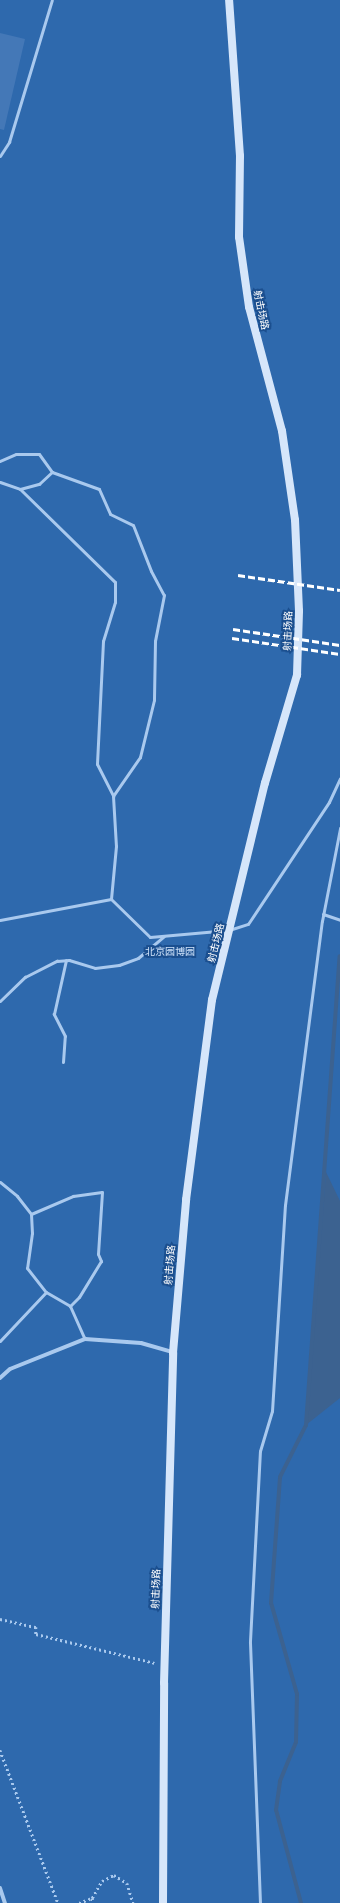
<!DOCTYPE html>
<html>
<head>
<meta charset="utf-8">
<style>
  body { margin:0 }
  #map { position:relative; width:340px; height:1903px; overflow:hidden; background:#1b4f8f; font-family:"PT Sans","Noto Sans SC",sans-serif }
  div>[style] { position:absolute }
  [style*='--x'] { left:calc(var(--x)*1px); top:calc(var(--y)*1px); width:calc(var(--w)*1px); rotate:calc(var(--a)*1deg) }
  .green>* { inset:0; background:#2e69ad }
  .water>* { inset:0; background:#3c6290 }
  .stream>* { height:4px; margin:-2px; padding:0 2px; transform-origin:2px; border-radius:2px; background:#3c6290 }
  .building>* { inset:0; background:#4478b7 }
  .path>* { height:2.5px; margin-top:-1.25px; transform-origin:0; background:repeating-linear-gradient(90deg,#a9c9ee 0 2px,transparent 0 5px) }
  .lane>* { height:3px; margin:-1.5px; padding:0 1.5px; transform-origin:1.5px; border-radius:1.5px; background:#a9c9ee }
  .street>* { height:4px; margin:-2px; padding:0 2px; transform-origin:2px; border-radius:2px; background:#a9c9ee }
  .secondary>* { height:8px; margin:-4px; padding:0 4px; transform-origin:4px; border-radius:4px; background:#d6e6fa }
  .rail>* { height:3px; margin-top:-1.5px; transform-origin:0; background:repeating-linear-gradient(90deg,#fff 0 7px,transparent 0 10px) }
  span { translate:-50% -50%; white-space:nowrap; text-align:center; line-height:1.15; -webkit-text-stroke:4px #1b4f8f; paint-order:stroke }
  .street-label { font-size:10px; color:#fff }
  .park-label { font-size:10px; color:#cfe3fa }
</style>
</head>
<body>
<div id="map">
  <div class="green">
    <div style="clip-path:polygon(0 0,340px 0,340px 1903px,0 1903px)"></div>
  </div>
  <div class="water">
    <div style="clip-path:polygon(326px 1172px,340px 1201px,340px 1398px,306px 1425px)"></div>
  </div>
  <div class="stream">
    <div style="--x:301;--y:1903;--w:96;--a:-105"></div>
    <div style="--x:276;--y:1810;--w:29;--a:-82"></div>
    <div style="--x:280;--y:1781;--w:42;--a:-67.7"></div>
    <div style="--x:296;--y:1742;--w:48;--a:-88.8"></div>
    <div style="--x:297;--y:1694;--w:95;--a:-105.9"></div>
    <div style="--x:271;--y:1603;--w:126;--a:-85.9"></div>
    <div style="--x:280;--y:1477;--w:58;--a:-63.4"></div>
    <div style="--x:306;--y:1425;--w:470;--a:-85.9"></div>
  </div>
  <div class="building">
    <div style="clip-path:polygon(0 33px,25px 39px,4px 130px,0 129px)"></div>
  </div>
  <div class="path">
    <div style="--x:0;--y:1619;--w:37;--a:13"></div>
    <div style="--x:36;--y:1627;--w:7;--a:90"></div>
    <div style="--x:36;--y:1634;--w:122;--a:13.7"></div>
    <div style="--x:0;--y:1750;--w:164;--a:69.2"></div>
    <div style="--x:92;--y:1898;--w:5;--a:68"></div>
    <div style="--x:79;--y:1903;--w:14;--a:-21"></div>
    <div style="--x:92;--y:1898;--w:20;--a:-60"></div>
    <div style="--x:102;--y:1881;--w:13;--a:-27"></div>
    <div style="--x:114;--y:1875;--w:15;--a:32"></div>
    <div style="--x:127;--y:1883;--w:21;--a:73"></div>
  </div>
  <div class="lane">
    <div style="--x:0;--y:156;--w:17;--a:-57"></div>
    <div style="--x:9;--y:142;--w:148;--a:-73.2"></div>
    <div style="--x:0;--y:461;--w:17;--a:-24"></div>
    <div style="--x:16;--y:454;--w:23;--a:0"></div>
    <div style="--x:39;--y:454;--w:22;--a:54"></div>
    <div style="--x:52;--y:472;--w:50;--a:19.9"></div>
    <div style="--x:99;--y:489;--w:27;--a:66"></div>
    <div style="--x:110;--y:514;--w:25;--a:26"></div>
    <div style="--x:133;--y:525;--w:49;--a:68.6"></div>
    <div style="--x:151;--y:571;--w:27;--a:62"></div>
    <div style="--x:164;--y:595;--w:47;--a:101.1"></div>
    <div style="--x:155;--y:641;--w:59;--a:91"></div>
    <div style="--x:154;--y:700;--w:59;--a:103.8"></div>
    <div style="--x:140;--y:757;--w:47;--a:124.7"></div>
    <div style="--x:0;--y:482;--w:21;--a:19"></div>
    <div style="--x:20;--y:489;--w:133;--a:44.4"></div>
    <div style="--x:115;--y:582;--w:20;--a:90"></div>
    <div style="--x:115;--y:602;--w:41;--a:107.1"></div>
    <div style="--x:103;--y:641;--w:123;--a:92.8"></div>
    <div style="--x:97;--y:764;--w:36;--a:63"></div>
    <div style="--x:113;--y:796;--w:50;--a:86.6"></div>
    <div style="--x:116;--y:846;--w:53;--a:95.4"></div>
    <div style="--x:20;--y:489;--w:20;--a:-15"></div>
    <div style="--x:39;--y:484;--w:18;--a:-43"></div>
    <div style="--x:323;--y:914;--w:18;--a:19"></div>
    <div style="--x:0;--y:920;--w:113;--a:-10.7"></div>
    <div style="--x:111;--y:899;--w:54;--a:44.3"></div>
    <div style="--x:150;--y:937;--w:79;--a:-5.1"></div>
    <div style="--x:229;--y:930;--w:20;--a:-18"></div>
    <div style="--x:248;--y:924;--w:146;--a:-56.4"></div>
    <div style="--x:329;--y:802;--w:26;--a:-65"></div>
    <div style="--x:0;--y:1001;--w:35;--a:-44"></div>
    <div style="--x:25;--y:977;--w:36;--a:-27"></div>
    <div style="--x:57;--y:961;--w:12;--a:-5"></div>
    <div style="--x:69;--y:960;--w:27;--a:17"></div>
    <div style="--x:95;--y:968;--w:24;--a:-7"></div>
    <div style="--x:119;--y:965;--w:20;--a:-20"></div>
    <div style="--x:138;--y:958;--w:34;--a:-40"></div>
    <div style="--x:63;--y:1062;--w:26;--a:-86"></div>
    <div style="--x:65;--y:1036;--w:25;--a:-117"></div>
    <div style="--x:54;--y:1014;--w:55;--a:-77.5"></div>
    <div style="--x:0;--y:1182;--w:22;--a:39"></div>
    <div style="--x:17;--y:1196;--w:23;--a:52"></div>
    <div style="--x:31;--y:1214;--w:19;--a:87"></div>
    <div style="--x:32;--y:1233;--w:35;--a:98"></div>
    <div style="--x:27;--y:1268;--w:31;--a:52"></div>
    <div style="--x:31;--y:1214;--w:46;--a:-23.2"></div>
    <div style="--x:73;--y:1196;--w:29;--a:-8"></div>
    <div style="--x:102;--y:1192;--w:62;--a:93.7"></div>
    <div style="--x:98;--y:1254;--w:8;--a:67"></div>
    <div style="--x:101;--y:1261;--w:42;--a:121.4"></div>
    <div style="--x:79;--y:1297;--w:13;--a:135"></div>
    <div style="--x:0;--y:1341;--w:67;--a:-46.8"></div>
    <div style="--x:46;--y:1292;--w:28;--a:30"></div>
    <div style="--x:70;--y:1306;--w:36;--a:66"></div>
    <div style="--x:260;--y:1903;--w:262;--a:-92.2"></div>
    <div style="--x:250;--y:1641;--w:190;--a:-87"></div>
    <div style="--x:260;--y:1451;--w:42;--a:-73.3"></div>
    <div style="--x:272;--y:1411;--w:206;--a:-86.4"></div>
    <div style="--x:285;--y:1205;--w:286;--a:-82.6"></div>
    <div style="--x:322;--y:921;--w:95;--a:-79"></div>
  </div>
  <div class="street">
    <div style="--x:0;--y:1378;--w:13;--a:-42"></div>
    <div style="--x:10;--y:1369;--w:81;--a:-21.8"></div>
    <div style="--x:85;--y:1339;--w:56;--a:4.1"></div>
    <div style="--x:141;--y:1343;--w:33;--a:16"></div>
    <div style="--x:0;--y:1888;--w:16;--a:72"></div>
  </div>
  <div class="secondary">
    <div style="--x:163;--y:1903;--w:220;--a:-89.7"></div>
    <div style="--x:164;--y:1683;--w:330;--a:-88.4"></div>
    <div style="--x:173;--y:1353;--w:154;--a:-85.1"></div>
    <div style="--x:186;--y:1200;--w:202;--a:-82.6"></div>
    <div style="--x:212;--y:1000;--w:223;--a:-76.3"></div>
    <div style="--x:265;--y:783;--w:113;--a:-73.5"></div>
    <div style="--x:297;--y:675;--w:64;--a:-88.2"></div>
    <div style="--x:299;--y:611;--w:91;--a:-92.5"></div>
    <div style="--x:295;--y:520;--w:90;--a:-98.3"></div>
    <div style="--x:282;--y:431;--w:128;--a:-104.9"></div>
    <div style="--x:249;--y:307;--w:71;--a:-98.1"></div>
    <div style="--x:239;--y:237;--w:81;--a:-89.3"></div>
    <div style="--x:240;--y:156;--w:156;--a:-94"></div>
  </div>
  <div class="rail">
    <div style="--x:238;--y:575;--w:103;--a:8.4"></div>
    <div style="--x:233;--y:629;--w:108;--a:8.5"></div>
    <div style="--x:232;--y:638;--w:109;--a:8.4"></div>
  </div>
  <div class="street-label">
    <span style="left:261px;top:310px;rotate:78deg">射击场路</span>
    <span style="left:288px;top:631px;rotate:-88deg">射击场路</span>
    <span style="left:216px;top:943px;rotate:-76deg">射击场路</span>
    <span style="left:170px;top:1265px;rotate:-85deg">射击场路</span>
    <span style="left:156px;top:1589px;rotate:-88deg">射击场路</span>
  </div>
  <div class="park-label">
    <span style="left:170px;top:952px">北京园博园</span>
  </div>
</div>
</body>
</html>
